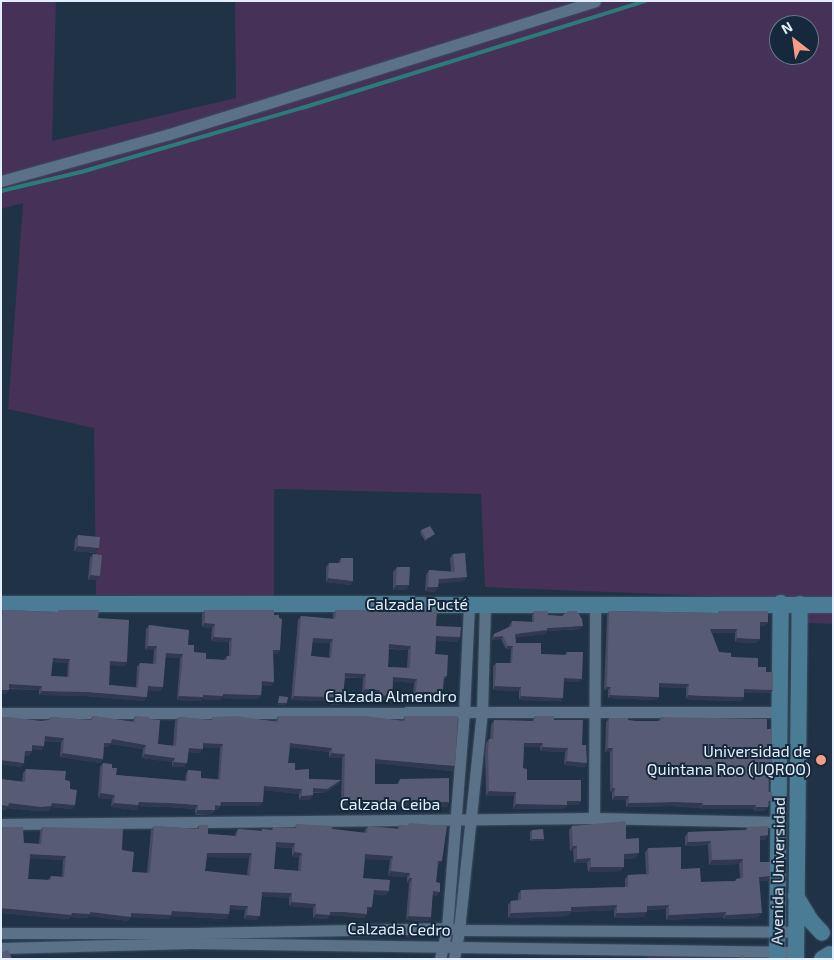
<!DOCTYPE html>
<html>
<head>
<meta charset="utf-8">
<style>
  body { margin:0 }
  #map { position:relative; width:834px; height:960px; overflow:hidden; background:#1f3246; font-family:"Exo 2",sans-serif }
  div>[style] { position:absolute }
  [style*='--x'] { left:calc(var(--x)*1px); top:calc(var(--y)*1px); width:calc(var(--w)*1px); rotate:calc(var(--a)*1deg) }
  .green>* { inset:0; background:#463158 }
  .stream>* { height:4px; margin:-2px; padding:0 2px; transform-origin:2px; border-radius:2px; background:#2b7b78 }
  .roads { filter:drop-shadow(0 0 1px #3c4d5e) drop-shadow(0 0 1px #3c4d5e) }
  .street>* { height:11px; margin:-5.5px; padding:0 5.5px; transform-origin:5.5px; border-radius:5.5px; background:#5b7188 }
  .secondary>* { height:16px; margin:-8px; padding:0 8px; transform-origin:8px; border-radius:8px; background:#4a7c96 }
  .wall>* { inset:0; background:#474a63 }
  .shaded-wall>* { inset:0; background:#303951 }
  .building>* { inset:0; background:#575c74 }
  .dots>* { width:14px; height:14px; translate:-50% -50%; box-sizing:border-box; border:2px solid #15283c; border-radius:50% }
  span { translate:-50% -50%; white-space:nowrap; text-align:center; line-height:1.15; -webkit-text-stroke:4px #15283c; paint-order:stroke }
  .street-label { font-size:16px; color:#e2eefb }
  .poi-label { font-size:16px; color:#e2eefb }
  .right { translate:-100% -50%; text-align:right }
  .frame { position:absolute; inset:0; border:2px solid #e2eefb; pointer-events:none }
  .north { position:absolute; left:769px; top:15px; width:50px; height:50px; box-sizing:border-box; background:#15283c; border:1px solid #677788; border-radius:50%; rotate:330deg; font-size:14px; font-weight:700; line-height:20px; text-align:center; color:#e2eefb }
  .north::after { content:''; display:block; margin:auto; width:18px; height:22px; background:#f49e86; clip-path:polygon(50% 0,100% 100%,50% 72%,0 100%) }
</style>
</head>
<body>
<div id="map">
  <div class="green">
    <div style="clip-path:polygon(evenodd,1px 1px,56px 1px,52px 141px,236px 98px,235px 1px,833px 1px,833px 624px,810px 623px,758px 598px,485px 587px,481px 494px,274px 489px,274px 596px,96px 595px,94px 428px,8px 409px,23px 203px,1px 209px,1px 1px,779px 25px,809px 25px,809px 55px,779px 55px,779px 25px)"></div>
    <div style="clip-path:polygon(648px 953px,760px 955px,761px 959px,647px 959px)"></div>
  </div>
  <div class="stream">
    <div style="--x:1;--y:191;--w:82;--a:-13.4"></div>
    <div style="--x:81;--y:172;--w:230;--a:-16.2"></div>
    <div style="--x:302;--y:108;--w:360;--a:-17.3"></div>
  </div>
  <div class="roads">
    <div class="street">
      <div style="--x:1;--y:181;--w:174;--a:-15.6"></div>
      <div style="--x:169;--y:134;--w:446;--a:-17.3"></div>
      <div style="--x:1;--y:713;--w:779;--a:-0.07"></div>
      <div style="--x:594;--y:818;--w:214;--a:-89.7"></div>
      <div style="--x:1;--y:824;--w:593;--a:-0.58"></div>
      <div style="--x:594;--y:818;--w:186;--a:1.2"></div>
      <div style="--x:1;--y:933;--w:193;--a:0"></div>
      <div style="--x:194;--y:933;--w:253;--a:-1.1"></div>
      <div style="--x:447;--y:928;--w:12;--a:9"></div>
      <div style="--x:459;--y:930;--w:337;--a:0.3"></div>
      <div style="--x:1;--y:948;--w:190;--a:-1.5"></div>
      <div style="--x:191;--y:943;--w:605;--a:0.85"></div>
      <div style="--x:440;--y:959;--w:32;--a:-77"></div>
      <div style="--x:447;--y:928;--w:217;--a:-85.5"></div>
      <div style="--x:464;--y:712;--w:108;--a:-87.3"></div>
      <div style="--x:454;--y:959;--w:29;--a:-80"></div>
      <div style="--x:459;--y:930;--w:219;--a:-84"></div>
      <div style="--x:482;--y:712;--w:107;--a:-88.4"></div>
    </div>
    <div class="secondary">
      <div style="--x:1;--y:604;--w:832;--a:0.07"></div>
      <div style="--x:796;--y:896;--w:29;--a:59"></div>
      <div style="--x:811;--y:921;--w:16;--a:47"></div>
      <div style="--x:777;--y:959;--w:356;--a:-89.4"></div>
      <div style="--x:796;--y:959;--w:355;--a:-89.4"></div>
      <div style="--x:822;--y:959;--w:9;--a:-32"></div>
    </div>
  </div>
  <div class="wall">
    <div style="clip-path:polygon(421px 530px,433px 536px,425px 541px,420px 533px)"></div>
    <div style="clip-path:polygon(78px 535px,99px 548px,96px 553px,74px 551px,75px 540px)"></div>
    <div style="clip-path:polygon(93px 554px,100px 576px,97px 580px,88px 580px,90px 558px)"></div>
    <div style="clip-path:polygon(453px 554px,464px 581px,439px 583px,435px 592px,425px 591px,426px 575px,429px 570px,451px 572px,450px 558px)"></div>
    <div style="clip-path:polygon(341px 558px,353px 581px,350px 585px,326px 582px,326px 567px,329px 563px,338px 563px)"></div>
    <div style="clip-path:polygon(397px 567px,409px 585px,406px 590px,393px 590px,393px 572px)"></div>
    <div style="clip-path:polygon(evenodd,3px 610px,58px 612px,59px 610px,98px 618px,127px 662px,125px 666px,110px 665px,109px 685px,136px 687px,137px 667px,140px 663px,153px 664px,154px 650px,145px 650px,146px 629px,149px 625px,188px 645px,194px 652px,206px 659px,224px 660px,227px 656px,229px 656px,229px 642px,211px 641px,212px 628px,202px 627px,202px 614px,205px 610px,274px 615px,280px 650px,277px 654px,273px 654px,274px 682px,271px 686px,262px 685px,261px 695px,258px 699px,221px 698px,220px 700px,202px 699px,200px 701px,177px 700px,180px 658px,165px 657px,163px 687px,160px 691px,148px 690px,144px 701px,86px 696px,39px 695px,39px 690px,9px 689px,6px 694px,1px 694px,1px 612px,3px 610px,52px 662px,68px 663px,67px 677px,51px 676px,52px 662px)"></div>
    <div style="clip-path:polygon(evenodd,336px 610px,436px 626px,460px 637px,457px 642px,436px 640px,435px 654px,447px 676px,443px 680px,443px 690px,440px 694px,436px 694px,434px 697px,413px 696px,414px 683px,393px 681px,392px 696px,389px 700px,376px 699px,377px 694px,362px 693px,363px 678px,345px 678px,340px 705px,331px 705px,331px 701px,291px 700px,298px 620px,301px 616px,333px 619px,333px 614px,336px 610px,312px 642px,330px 643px,329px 658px,311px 656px,312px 642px,336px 610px,389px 649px,408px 650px,407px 668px,388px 667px,389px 649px)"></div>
    <div style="clip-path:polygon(534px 611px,548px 615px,580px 629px,547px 631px,545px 634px,515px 637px,516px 643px,541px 654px,564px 655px,567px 652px,580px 682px,564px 681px,561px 701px,519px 700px,519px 691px,493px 690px,493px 666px,496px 663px,510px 663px,511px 649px,506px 649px,501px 639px,492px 640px,492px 638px,494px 634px,509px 627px,510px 624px,512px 621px,532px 622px,532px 615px)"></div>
    <div style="clip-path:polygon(609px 611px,718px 613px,720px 611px,768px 622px,765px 626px,760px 626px,757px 643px,735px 642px,735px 633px,712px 633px,719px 652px,758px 667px,766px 672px,770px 693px,744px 693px,744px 697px,742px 701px,700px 700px,686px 699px,686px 688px,659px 687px,659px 697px,656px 700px,608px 698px,608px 690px,604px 690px,607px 615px)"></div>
    <div style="clip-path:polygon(93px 716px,132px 722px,135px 716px,149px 719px,158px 744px,173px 746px,175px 721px,178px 717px,211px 720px,212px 717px,275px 721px,278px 716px,402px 721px,405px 716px,452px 771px,375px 763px,375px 784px,397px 784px,400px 779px,449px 802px,447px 807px,344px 805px,341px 803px,342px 758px,329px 758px,329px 752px,290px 747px,288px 763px,295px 770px,309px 779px,341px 780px,338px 784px,324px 793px,313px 793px,313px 795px,310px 800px,299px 800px,299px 794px,264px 790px,260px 806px,220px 806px,217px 810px,215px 810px,212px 814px,197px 815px,195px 814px,195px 809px,168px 807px,138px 806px,136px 810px,111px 807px,112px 799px,98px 798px,100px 767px,103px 763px,112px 768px,116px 775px,185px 781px,186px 774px,188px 770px,201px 778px,218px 779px,220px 748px,203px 747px,200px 753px,188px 752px,187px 763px,184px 767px,172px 767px,172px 762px,142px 758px,143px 749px,111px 744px,109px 747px,104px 747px,103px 759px,100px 763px,60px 757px,61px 742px,44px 741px,44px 746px,41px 750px,32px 749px,32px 751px,29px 756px,24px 755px,24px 763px,21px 767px,1px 764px,1px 717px,41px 721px,48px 720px,50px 717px,90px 720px)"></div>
    <div style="clip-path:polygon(535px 716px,554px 720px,582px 745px,585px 767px,564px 765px,565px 752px,540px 751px,540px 747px,524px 747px,523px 768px,527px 780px,581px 801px,578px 805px,567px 805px,564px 809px,513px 809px,514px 796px,486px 796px,485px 755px,486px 743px,489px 739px,490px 739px,491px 725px,494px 720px,532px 721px)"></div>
    <div style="clip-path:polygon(661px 717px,767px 729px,771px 768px,769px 772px,769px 805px,765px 811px,754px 811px,754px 809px,700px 809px,700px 808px,672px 806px,626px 807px,626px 800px,612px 800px,612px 792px,610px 792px,610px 752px,605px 752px,606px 722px,609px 718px,635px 721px,658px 721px)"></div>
    <div style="clip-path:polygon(26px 769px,65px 780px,70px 789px,73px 809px,51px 807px,48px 811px,38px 811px,7px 808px,5px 810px,1px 810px,1px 779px,22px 782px,23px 773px)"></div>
    <div style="clip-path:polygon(evenodd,410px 823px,439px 865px,438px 865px,436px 882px,437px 896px,432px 895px,431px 917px,428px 921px,406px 920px,409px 883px,407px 882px,407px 877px,388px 876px,390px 860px,365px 859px,363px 878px,386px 895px,373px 894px,369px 911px,367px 911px,367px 914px,364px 918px,341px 916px,329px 916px,327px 919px,313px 918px,313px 908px,289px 906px,289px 898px,262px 896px,257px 920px,244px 919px,245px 910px,230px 909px,227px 919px,171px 916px,168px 919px,130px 917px,128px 921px,89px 916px,87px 918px,70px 917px,68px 919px,1px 913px,1px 828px,2px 827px,24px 843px,39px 844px,40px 831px,43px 827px,122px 850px,132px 872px,147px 873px,151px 830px,154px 826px,196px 829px,199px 825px,208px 834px,235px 836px,235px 834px,238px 829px,261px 831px,262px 829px,271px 830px,273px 827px,294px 828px,297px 824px,364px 833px,365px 830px,368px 826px,397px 829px,399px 825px,408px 826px,410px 823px,276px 847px,292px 848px,292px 856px,299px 857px,298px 871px,274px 869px,276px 847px,410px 823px,207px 857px,249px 858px,247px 875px,205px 871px,207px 857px,410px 823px,30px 858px,63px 860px,62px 877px,51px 876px,48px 880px,28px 879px,30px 858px)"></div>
    <div style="clip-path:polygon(572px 826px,626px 839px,636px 858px,624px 859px,621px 871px,588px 872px,587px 863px,574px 863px,573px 850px,570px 851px,569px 830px)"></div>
    <div style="clip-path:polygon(747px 827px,768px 835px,765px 840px,760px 840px,760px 862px,770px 876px,767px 881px,759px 881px,758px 918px,723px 919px,723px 917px,666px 920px,666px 909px,647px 910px,644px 917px,614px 918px,614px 910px,571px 912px,568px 916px,508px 918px,508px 905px,511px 901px,518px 900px,518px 894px,521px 890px,625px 887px,625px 879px,628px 875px,646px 874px,645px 853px,648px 848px,701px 882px,735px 881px,736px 879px,740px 878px,739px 864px,709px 865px,708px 845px,685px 846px,685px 837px,688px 832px,745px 830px)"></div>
    <div style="clip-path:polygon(532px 830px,544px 839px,542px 841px,530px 841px,530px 832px)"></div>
  </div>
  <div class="shaded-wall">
    <div style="clip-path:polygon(435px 534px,433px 536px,425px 541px,426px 539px)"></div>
    <div style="clip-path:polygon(78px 546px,99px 548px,96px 553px,74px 551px)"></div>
    <div style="clip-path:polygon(91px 575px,100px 576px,97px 580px,88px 580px)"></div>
    <div style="clip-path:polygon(467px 577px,464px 581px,436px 584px,439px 579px)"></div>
    <div style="clip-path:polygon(328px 578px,353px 581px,350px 585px,326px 582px)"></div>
    <div style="clip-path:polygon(396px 585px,409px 585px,406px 590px,393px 590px)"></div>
    <div style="clip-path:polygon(428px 587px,438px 587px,435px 592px,425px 591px)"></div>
    <div style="clip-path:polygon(760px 622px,768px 622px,765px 626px,758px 626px)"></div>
    <div style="clip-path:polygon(205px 623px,215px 624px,212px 628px,202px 627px)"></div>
    <div style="clip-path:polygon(583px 626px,580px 629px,547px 631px,545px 634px,513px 638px,515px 634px,547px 628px)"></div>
    <div style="clip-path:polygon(710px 629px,737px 629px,735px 633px,708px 633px)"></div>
    <div style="clip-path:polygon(436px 636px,460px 637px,457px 642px,433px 640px)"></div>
    <div style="clip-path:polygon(503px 636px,501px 639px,492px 640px,494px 637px)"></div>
    <div style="clip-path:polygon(214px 637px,232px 638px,229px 642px,211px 641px)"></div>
    <div style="clip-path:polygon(313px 638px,333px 639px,330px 643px,310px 642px)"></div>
    <div style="clip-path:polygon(737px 638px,760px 639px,757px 643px,735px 642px)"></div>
    <div style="clip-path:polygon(389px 644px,411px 646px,408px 650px,386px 648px)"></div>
    <div style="clip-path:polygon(148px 646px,157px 646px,154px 650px,145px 650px)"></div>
    <div style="clip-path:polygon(508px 646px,513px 646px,511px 649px,506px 649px)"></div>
    <div style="clip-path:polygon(273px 650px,280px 650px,277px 654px,270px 654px)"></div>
    <div style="clip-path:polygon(166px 653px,183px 654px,180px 658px,163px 657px)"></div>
    <div style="clip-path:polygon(53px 658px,70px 659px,68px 663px,50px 662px)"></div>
    <div style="clip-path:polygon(110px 661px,127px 662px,125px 666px,108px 665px)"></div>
    <div style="clip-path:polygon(345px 673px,366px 674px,363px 678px,342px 677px)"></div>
    <div style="clip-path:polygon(393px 677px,417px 679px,414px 683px,390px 681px)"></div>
    <div style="clip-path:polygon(564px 678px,582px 679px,580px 682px,562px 681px)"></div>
    <div style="clip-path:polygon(262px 681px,274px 682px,271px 686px,259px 685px)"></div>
    <div style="clip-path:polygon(659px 683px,689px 684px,686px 688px,656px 687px)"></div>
    <div style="clip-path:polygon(9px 684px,42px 686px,39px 690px,6px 688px)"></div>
    <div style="clip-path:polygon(148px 686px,163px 687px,160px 691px,145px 690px)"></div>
    <div style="clip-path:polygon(495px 686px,521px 687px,519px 691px,493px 690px)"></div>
    <div style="clip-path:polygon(607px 687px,611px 687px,608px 690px,604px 690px)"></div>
    <div style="clip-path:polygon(365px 689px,380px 690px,377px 694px,362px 693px)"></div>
    <div style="clip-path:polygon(744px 689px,773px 690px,770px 693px,742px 693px)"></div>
    <div style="clip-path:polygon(1px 690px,9px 690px,6px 694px,1px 694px)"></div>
    <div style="clip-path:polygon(437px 690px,443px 690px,440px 694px,436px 694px,434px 697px,413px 696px,416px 692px)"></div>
    <div style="clip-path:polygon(42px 691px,88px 692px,147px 697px,144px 701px,86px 696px,39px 695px)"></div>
    <div style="clip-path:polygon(223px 694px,261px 695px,258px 699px,221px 698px,220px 700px,202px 699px,200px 701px,177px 700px,179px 696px)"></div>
    <div style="clip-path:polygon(379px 695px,392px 696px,389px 700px,376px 699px)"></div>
    <div style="clip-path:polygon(610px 695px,659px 697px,656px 700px,608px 698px)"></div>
    <div style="clip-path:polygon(688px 695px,744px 697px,742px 701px,700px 700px,686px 699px)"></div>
    <div style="clip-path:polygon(294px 696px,334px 697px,331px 701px,291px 700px)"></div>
    <div style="clip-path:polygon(521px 696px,563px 698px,561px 701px,519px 700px)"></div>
    <div style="clip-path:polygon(334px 701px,343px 701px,340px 705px,331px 705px)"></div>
    <div style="clip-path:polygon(278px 703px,287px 703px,286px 705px,277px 705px)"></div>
    <div style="clip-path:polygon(45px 736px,64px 738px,61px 742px,42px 740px)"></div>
    <div style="clip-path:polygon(112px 739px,146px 745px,143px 749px,111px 744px,109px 747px,102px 747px,104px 743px)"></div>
    <div style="clip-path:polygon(203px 743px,223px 744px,220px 748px,200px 747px)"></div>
    <div style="clip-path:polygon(290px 743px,332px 748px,329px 752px,287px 747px)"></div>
    <div style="clip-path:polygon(524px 743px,543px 743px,540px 747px,521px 747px)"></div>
    <div style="clip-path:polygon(32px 745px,44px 746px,41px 750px,29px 749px)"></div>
    <div style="clip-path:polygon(543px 747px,568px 748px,565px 752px,540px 751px)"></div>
    <div style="clip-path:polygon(189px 748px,203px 749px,200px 753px,186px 752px)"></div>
    <div style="clip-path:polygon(608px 748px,613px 748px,610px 752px,605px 752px)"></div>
    <div style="clip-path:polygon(25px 751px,32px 751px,29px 756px,22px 755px)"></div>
    <div style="clip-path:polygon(63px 753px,103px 759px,100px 763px,60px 757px)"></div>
    <div style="clip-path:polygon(332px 753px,345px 754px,342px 758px,329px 758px)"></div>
    <div style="clip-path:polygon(145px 754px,175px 758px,172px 762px,142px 758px)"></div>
    <div style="clip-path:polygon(375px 759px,455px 766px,452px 771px,372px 763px)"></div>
    <div style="clip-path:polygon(1px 760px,24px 763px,21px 767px,1px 764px)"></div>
    <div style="clip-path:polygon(567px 761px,587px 763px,585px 767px,564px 765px)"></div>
    <div style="clip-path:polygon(174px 762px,187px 763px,184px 767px,172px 767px)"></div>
    <div style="clip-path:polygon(341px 780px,338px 784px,324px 793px,310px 792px,313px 788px)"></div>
    <div style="clip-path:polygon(264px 786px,302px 789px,299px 794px,261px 790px)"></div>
    <div style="clip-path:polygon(613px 788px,615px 788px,612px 792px,610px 792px)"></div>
    <div style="clip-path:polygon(489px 791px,516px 792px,514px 796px,486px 796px)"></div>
    <div style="clip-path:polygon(101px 793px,115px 795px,112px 799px,98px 798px)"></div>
    <div style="clip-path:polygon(313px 795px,310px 800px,299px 800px,302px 796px)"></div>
    <div style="clip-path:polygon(615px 796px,629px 796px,626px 800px,612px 800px)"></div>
    <div style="clip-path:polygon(347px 801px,449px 802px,447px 807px,344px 805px)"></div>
    <div style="clip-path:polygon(567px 801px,581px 801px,578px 805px,567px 805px,564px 809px,513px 809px,516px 804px)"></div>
    <div style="clip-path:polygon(139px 802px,171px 803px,198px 805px,195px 809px,168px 807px,138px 806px,136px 810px,111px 807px,114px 803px)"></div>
    <div style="clip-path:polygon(221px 802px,263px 802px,260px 806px,220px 806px,217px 810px,212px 810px,215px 805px)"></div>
    <div style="clip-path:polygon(675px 802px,703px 803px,700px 808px,672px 806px,626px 807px,629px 803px)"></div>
    <div style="clip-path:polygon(9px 803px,52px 803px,75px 805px,73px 809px,51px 807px,48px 811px,38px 811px,7px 808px,5px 810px,1px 810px,1px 805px)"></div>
    <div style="clip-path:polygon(703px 805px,756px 805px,754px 809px,700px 809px)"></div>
    <div style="clip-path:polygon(756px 807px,768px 807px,765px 811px,754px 811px)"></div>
    <div style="clip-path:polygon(198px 810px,215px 810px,212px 814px,195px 814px)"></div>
    <div style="clip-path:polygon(768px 835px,765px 840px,756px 840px,760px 836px)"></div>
    <div style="clip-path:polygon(532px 839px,544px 839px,542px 841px,530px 841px)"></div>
    <div style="clip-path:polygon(711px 841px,708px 845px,685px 846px,688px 842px)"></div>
    <div style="clip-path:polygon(276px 842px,295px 843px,292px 848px,273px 847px)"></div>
    <div style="clip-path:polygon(573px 846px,577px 846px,573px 850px,570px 851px)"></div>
    <div style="clip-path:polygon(295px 852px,302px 853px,299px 857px,292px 856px)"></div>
    <div style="clip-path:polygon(207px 853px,252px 853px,249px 858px,204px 857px)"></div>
    <div style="clip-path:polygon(639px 853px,636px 858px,621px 859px,624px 854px)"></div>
    <div style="clip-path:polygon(30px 854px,66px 856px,63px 860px,27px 858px)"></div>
    <div style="clip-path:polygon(365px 854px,393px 856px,390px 860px,362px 859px)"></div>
    <div style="clip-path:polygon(591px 858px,587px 863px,574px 863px,577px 859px)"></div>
    <div style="clip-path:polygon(743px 859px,739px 864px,709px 865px,712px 860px)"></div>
    <div style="clip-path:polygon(438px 861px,442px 861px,439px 865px,435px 865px)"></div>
    <div style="clip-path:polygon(591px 867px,624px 867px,621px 871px,588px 872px)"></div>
    <div style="clip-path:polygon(391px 871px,410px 873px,407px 877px,388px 876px)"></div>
    <div style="clip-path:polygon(770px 876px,767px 881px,755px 881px,759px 877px)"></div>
    <div style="clip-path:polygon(410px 878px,412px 878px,409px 883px,407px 882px)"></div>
    <div style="clip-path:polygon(374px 890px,389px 891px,386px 895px,371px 894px)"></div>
    <div style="clip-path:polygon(433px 891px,440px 892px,437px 896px,430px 895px)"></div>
    <div style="clip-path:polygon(262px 892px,292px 893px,289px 898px,259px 896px)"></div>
    <div style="clip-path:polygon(292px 902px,316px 904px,313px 908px,289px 906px)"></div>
    <div style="clip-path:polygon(230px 905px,248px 906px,245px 910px,227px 909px)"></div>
    <div style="clip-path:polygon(617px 905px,614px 910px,571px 912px,568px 916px,508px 918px,511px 913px,571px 907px)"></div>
    <div style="clip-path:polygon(669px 905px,666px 909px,644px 910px,647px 906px)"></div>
    <div style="clip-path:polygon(367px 907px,372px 907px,369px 911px,364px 911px)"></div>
    <div style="clip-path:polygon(1px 908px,72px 913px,90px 912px,131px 913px,172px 911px,229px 914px,227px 919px,171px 916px,168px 919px,130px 917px,128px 921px,89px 916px,87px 918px,70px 917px,68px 919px,1px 913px)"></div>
    <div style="clip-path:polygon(330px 912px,344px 912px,367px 914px,364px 918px,341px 916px,329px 916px,327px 919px,313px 918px,316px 914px)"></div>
    <div style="clip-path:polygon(647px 912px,644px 917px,614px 918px,617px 913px)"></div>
    <div style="clip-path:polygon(726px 912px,723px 917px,666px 920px,669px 915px)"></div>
    <div style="clip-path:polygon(762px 913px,758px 918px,723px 919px,726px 915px)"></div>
    <div style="clip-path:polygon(247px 915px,260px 916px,257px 920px,244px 919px)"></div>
    <div style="clip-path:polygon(409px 916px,431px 917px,428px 921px,406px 920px)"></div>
  </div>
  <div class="building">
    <div style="clip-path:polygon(430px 526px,435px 534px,426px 539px,421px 530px)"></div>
    <div style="clip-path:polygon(78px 535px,100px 537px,99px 548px,78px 546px)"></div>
    <div style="clip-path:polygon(465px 553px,467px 577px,439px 579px,438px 587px,428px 587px,429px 570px,455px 572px,453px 554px)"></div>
    <div style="clip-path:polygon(93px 554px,102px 555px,100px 576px,91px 575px)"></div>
    <div style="clip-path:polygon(341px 558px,353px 558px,353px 581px,328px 578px,329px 563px,341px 563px)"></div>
    <div style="clip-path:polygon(397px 567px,410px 567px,409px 585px,396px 585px)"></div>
    <div style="clip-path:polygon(evenodd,3px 610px,59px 612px,59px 610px,99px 610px,98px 618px,129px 620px,127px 662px,110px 661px,109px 685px,138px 688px,140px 663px,156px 664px,157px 646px,148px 646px,149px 625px,189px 630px,188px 645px,194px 645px,194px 652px,206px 653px,206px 659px,227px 660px,227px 656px,231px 656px,232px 638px,214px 637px,215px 624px,205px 623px,205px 610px,274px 610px,274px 615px,279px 615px,279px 618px,282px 619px,280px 650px,273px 650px,274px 682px,262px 681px,261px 695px,223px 694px,223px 696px,203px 695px,203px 697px,179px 696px,183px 654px,166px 653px,163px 687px,148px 686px,147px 697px,88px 692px,42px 691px,42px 686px,9px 684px,9px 690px,1px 690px,1px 625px,3px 610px,53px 658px,70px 659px,69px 677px,51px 676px,53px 658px)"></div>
    <div style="clip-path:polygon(evenodd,336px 610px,437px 610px,436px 626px,461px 627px,460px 637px,436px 636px,435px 654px,448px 655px,447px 676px,444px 676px,443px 690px,437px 690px,437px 693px,416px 692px,417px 679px,393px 677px,392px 696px,379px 695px,380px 690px,365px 689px,366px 674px,345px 673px,343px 701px,334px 701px,334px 697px,294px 696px,301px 616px,335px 619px,336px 610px,313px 638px,333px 639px,331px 658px,311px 656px,313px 638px,336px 610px,389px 644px,411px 646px,410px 668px,388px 667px,389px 644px)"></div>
    <div style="clip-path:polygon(534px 611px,548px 611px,548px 615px,562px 616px,568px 611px,577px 611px,582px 619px,583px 626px,547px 628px,547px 630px,515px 634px,516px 643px,541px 643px,541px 654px,567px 655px,567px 652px,583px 652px,582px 679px,564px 678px,563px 698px,521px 696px,521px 687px,495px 686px,496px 663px,512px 663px,513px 646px,508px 646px,503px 636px,494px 637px,494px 634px,512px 626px,512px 621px,534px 622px)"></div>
    <div style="clip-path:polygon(609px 611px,719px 613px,720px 611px,768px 611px,768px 622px,760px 622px,760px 639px,737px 638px,737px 629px,710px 629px,719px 652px,731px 653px,731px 657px,758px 658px,758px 667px,766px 667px,766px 672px,773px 672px,773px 690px,744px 689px,744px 697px,703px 696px,688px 695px,689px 684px,659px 683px,659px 697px,610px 695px,611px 687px,607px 687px)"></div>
    <div style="clip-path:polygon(279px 696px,288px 697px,287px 703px,278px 703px)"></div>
    <div style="clip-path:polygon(93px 716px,135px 722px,135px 716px,149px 717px,149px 719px,160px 720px,158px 744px,176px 746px,178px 717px,212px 720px,212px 717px,236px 716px,278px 722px,278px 716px,365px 716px,405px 721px,405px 716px,458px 716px,455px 766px,375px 759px,375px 784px,399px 784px,400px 779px,449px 778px,449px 802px,347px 801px,344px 799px,345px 754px,332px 753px,332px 748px,290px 743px,288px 763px,295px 763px,295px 770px,309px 769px,309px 779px,341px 780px,327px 789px,313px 788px,313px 795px,302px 796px,302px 789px,264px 786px,263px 802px,221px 802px,220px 806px,215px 805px,215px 810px,198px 810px,198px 805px,171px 803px,139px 802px,138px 805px,114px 803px,115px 795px,101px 793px,103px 763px,112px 764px,112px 768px,117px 768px,116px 775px,187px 781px,188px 770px,201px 771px,201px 778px,220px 780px,223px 744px,203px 743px,203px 749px,189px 748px,187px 763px,174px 762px,175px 758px,145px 754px,146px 745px,112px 739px,111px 743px,104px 743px,103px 759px,63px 753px,64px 738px,45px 736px,44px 746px,32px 745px,32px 751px,25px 751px,24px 763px,1px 760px,1px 717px,9px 717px,41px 721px,50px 720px,50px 717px,92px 720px)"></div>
    <div style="clip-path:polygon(535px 716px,554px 716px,554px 720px,583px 720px,582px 745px,586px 745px,587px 763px,567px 761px,568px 748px,543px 747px,543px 743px,524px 743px,523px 768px,527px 769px,527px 780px,581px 780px,581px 801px,567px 801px,567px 805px,516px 804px,516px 792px,489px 791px,488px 751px,489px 739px,493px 739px,494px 720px,534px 721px)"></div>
    <div style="clip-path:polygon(661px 717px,767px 719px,767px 729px,772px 729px,772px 762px,771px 768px,769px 768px,768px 792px,772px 792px,772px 801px,768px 801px,768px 807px,756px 807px,756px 805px,703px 805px,703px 803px,675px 802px,629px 803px,629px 796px,615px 796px,615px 788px,613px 788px,613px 748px,608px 748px,609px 718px,628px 718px,628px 720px,635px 721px,661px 721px)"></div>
    <div style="clip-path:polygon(26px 769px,66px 771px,65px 780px,70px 781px,70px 789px,77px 790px,75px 805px,52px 803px,51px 806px,41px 807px,9px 803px,8px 806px,1px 805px,1px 779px,25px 782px)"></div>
    <div style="clip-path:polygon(626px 821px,626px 839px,639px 838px,639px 853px,624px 854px,624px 867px,591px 867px,591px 858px,577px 859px,577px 846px,573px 846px,572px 826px)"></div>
    <div style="clip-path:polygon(evenodd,410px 823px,447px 826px,442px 861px,438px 861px,436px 882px,440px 883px,440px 892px,433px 891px,431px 917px,409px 916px,412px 878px,410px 878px,410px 873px,391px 871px,393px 856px,365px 854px,363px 878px,390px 880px,389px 891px,374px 890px,372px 907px,367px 907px,367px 914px,344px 912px,330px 912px,330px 915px,316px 914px,316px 904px,292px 902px,292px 893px,262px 892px,260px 916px,247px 915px,248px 906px,230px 905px,229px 914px,172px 911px,171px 915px,131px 913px,131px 917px,90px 912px,90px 914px,72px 913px,71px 915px,1px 908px,1px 829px,2px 829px,2px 827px,23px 827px,24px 843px,41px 844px,43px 827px,123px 829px,122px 850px,134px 852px,132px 872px,150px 873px,154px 826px,199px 829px,199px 825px,208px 825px,208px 834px,237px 836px,238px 829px,262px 831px,262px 829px,273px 830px,273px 827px,296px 828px,297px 824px,332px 826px,332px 829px,367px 833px,368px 826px,399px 829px,399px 825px,409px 826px,410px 823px,276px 842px,295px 843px,295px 852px,302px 853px,301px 871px,274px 869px,276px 842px,410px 823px,207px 853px,252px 853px,250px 876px,205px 871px,207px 853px,410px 823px,30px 854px,66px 856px,64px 877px,51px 876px,51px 880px,28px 879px,30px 854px)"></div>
    <div style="clip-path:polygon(768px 826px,768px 835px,760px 836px,760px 862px,770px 862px,770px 876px,759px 877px,762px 913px,726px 915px,726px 912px,669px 915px,669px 905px,647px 906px,647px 912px,617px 913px,617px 905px,571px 907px,571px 911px,511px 913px,511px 901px,521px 900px,521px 890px,628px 887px,628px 875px,649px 874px,648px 848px,681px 847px,681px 869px,700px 868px,701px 882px,736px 881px,736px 879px,743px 878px,743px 859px,712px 860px,711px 841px,688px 842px,688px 832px,747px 830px,747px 827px)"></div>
    <div style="clip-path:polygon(543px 829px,544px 839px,532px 839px,532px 830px)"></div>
    <div style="clip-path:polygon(8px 950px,12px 959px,1px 959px,1px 953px)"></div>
    <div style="clip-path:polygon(742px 955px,746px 959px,738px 959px)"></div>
    <div style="clip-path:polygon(533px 958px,573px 959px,532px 959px)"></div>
  </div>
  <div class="dots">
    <div style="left:821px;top:760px;background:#f49e86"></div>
  </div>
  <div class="street-label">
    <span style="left:417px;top:604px">Calzada Pucté</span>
    <span style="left:391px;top:696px">Calzada Almendro</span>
    <span style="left:390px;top:804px">Calzada Ceiba</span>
    <span style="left:778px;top:871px;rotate:-89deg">Avenida Universidad</span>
    <span style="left:399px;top:929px;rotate:1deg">Calzada Cedro</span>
  </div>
  <div class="poi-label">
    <span class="right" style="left:811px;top:760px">Universidad de<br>Quintana Roo (UQROO)</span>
  </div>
  <div class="frame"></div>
  <div class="north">N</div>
</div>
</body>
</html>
